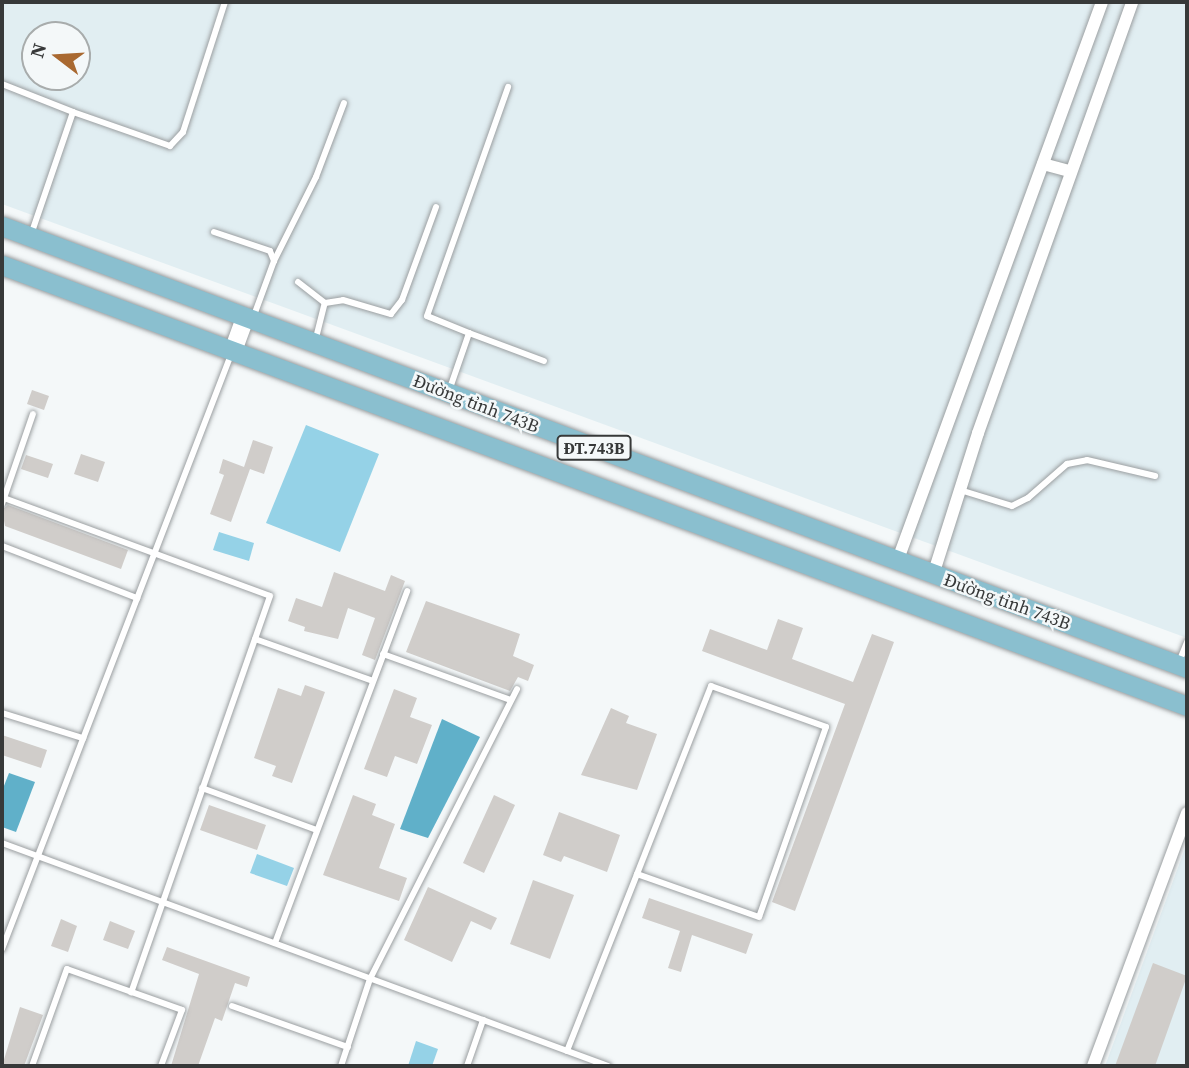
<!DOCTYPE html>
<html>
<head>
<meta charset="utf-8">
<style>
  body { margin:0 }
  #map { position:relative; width:1189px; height:1068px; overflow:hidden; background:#f4f8f9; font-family:"Source Serif 4",serif }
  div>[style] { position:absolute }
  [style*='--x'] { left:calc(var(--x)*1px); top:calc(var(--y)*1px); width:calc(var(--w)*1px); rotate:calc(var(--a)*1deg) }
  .built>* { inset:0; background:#e1eef2 }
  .green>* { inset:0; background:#95d2e7 }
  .water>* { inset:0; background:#60b0c9 }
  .building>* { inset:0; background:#d0cdca }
  .roads { filter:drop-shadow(0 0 2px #9b9fa1) drop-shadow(0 0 2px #9b9fa1) }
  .lane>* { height:6px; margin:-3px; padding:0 3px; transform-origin:3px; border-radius:3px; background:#fff }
  .street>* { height:12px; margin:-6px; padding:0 6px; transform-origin:6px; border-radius:6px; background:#fff }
  .secondary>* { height:18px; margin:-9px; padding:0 9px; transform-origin:9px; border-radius:9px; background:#fff }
  .primary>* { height:19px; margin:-9.5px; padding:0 9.5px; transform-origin:9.5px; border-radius:9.5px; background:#8abfcf }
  span { translate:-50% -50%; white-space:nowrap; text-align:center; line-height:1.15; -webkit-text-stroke:5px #f4f8f9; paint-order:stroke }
  .shield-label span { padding:2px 5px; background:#f4f8f9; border:2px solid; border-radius:5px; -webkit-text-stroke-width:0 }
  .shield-label { font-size:16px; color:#373939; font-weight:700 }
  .street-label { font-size:18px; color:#373939 }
  .frame { position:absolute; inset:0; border:4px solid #373939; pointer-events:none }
  .north { position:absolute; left:21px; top:21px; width:70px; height:70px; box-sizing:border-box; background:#f4f8f9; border:2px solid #a8acac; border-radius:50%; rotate:287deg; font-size:19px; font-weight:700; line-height:28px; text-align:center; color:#373939 }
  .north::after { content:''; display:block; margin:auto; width:24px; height:32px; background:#a96931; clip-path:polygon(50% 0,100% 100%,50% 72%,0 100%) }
</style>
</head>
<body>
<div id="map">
  <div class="built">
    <div style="clip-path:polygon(evenodd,2px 2px,1187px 2px,1187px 638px,2px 204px,2px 2px,35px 35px,77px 35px,77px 77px,35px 77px,35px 35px)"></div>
    <div style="clip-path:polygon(1187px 843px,1187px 1066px,1105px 1066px)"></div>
  </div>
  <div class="green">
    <div style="clip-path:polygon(306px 425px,379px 454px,340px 552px,266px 523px)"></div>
    <div style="clip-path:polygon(219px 532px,254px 543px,249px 561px,213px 550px)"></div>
    <div style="clip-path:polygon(257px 854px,294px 868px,287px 886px,250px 873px)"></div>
    <div style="clip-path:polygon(416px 1041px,438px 1049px,432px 1066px,408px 1066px)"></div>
  </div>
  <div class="water">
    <div style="clip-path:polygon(442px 719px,480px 737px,428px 838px,400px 829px)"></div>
    <div style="clip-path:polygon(9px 773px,35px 782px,16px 832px,2px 827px,2px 791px)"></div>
  </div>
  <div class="building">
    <div style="clip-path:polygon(32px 390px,49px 396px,44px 410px,27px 404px)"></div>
    <div style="clip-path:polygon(253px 440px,273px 447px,264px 474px,250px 469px,231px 522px,210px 514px,224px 475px,219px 473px,223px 459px,244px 467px)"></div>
    <div style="clip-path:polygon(81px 454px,105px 462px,98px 482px,74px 474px)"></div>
    <div style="clip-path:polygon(26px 455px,53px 464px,48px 478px,21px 469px)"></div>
    <div style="clip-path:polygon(8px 505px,128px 550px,121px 569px,5px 526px,2px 510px)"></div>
    <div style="clip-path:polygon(334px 572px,385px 591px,391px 575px,405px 581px,375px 660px,362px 655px,375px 618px,348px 608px,338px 639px,304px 631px,305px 627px,288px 621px,296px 598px,322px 607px)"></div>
    <div style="clip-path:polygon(426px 601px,520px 634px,513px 656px,534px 665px,528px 681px,518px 677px,510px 691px,406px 652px)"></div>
    <div style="clip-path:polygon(778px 619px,803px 628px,792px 659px,853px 682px,872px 634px,894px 642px,795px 911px,772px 902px,845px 704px,702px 651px,710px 629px,767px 650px)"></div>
    <div style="clip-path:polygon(305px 685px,325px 692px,292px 783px,272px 776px,276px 766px,254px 758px,278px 688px,301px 696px)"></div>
    <div style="clip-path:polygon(394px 689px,417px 698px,410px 717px,432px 725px,417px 764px,395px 756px,387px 777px,364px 769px)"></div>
    <div style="clip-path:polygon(611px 708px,629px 716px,626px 723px,657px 734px,637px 790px,581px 775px)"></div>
    <div style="clip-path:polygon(2px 735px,47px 750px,41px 768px,2px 755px)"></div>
    <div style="clip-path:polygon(353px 795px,376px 804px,372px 815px,395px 824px,379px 868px,407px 878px,399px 901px,323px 875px)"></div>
    <div style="clip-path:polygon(494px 795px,515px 805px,484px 873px,463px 863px)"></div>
    <div style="clip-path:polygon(209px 805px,266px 825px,257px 850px,200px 830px)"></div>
    <div style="clip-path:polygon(559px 812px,620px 835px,607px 872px,564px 856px,561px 862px,543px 855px)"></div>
    <div style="clip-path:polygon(533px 880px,574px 895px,550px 959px,510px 944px)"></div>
    <div style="clip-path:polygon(428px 887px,497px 918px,491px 930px,471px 921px,452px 962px,404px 940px)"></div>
    <div style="clip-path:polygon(649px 898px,753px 934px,746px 954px,692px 935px,681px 972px,668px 968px,680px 931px,642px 918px)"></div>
    <div style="clip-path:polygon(61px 919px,77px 926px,68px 952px,51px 946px)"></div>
    <div style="clip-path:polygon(110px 921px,135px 931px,128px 949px,103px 940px)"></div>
    <div style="clip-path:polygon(167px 947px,250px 977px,247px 987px,235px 983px,222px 1021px,215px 1018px,198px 1066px,171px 1066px,199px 974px,162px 960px)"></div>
    <div style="clip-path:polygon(1153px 963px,1187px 976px,1155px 1066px,1115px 1066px)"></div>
    <div style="clip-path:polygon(20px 1007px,43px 1015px,24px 1066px,2px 1066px)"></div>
  </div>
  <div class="roads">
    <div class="lane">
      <div style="--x:2;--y:84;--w:76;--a:21.5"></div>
      <div style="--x:73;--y:112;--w:130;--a:108.9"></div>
      <div style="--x:73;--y:112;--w:103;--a:19.3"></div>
      <div style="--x:170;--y:146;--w:19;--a:-47"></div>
      <div style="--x:183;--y:132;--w:137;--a:-72.1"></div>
      <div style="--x:214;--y:232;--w:59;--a:18.7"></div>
      <div style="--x:270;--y:251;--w:11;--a:68"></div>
      <div style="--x:274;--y:261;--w:61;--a:110.2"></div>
      <div style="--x:274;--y:261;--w:94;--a:-63.4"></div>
      <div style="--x:316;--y:177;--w:79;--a:-69.3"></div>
      <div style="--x:298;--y:282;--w:34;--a:38"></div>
      <div style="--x:469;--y:333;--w:80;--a:20.5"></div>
      <div style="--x:316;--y:338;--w:36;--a:-76"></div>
      <div style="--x:325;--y:303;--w:18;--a:-9"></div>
      <div style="--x:343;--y:300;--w:50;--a:16.3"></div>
      <div style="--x:391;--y:314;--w:18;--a:-52"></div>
      <div style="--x:402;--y:300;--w:99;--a:-69.9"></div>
      <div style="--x:450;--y:388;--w:58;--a:-70.9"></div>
      <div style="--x:469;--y:333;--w:45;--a:-158"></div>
      <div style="--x:427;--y:316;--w:243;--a:-70.5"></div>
      <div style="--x:960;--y:490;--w:54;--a:17.1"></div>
      <div style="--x:1012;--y:506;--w:18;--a:-27"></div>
      <div style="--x:1028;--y:498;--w:52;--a:-41.1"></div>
      <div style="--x:1067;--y:464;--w:20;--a:-11"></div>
      <div style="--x:1087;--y:460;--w:70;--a:13.2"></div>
      <div style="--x:4;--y:498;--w:283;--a:20.2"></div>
      <div style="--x:270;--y:596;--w:420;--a:109.3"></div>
      <div style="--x:2;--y:504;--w:95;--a:-71"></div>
      <div style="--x:2;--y:546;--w:145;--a:21.1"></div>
      <div style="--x:255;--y:639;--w:125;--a:19.6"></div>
      <div style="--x:383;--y:654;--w:136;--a:19.8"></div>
      <div style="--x:1179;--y:662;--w:22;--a:-68"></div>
      <div style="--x:2;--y:713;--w:85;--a:17.2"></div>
      <div style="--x:202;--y:788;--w:122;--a:20.1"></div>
      <div style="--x:2;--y:843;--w:646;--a:20.2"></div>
      <div style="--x:275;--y:943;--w:376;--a:-69.4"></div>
      <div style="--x:2;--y:949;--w:640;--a:-68.93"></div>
      <div style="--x:232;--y:1006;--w:123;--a:19.5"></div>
      <div style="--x:567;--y:1051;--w:190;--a:-68.4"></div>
      <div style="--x:637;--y:874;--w:202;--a:-68.5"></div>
      <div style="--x:711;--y:686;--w:122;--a:19.6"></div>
      <div style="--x:826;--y:727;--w:201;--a:109.4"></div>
      <div style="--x:759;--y:917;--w:129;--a:-160.6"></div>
      <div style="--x:32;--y:1066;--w:103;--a:-70.2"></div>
      <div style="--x:67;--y:969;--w:122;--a:19.6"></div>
      <div style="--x:182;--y:1010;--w:60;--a:110.6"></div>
      <div style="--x:341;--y:1066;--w:92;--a:-71.6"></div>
      <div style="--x:370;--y:979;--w:325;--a:-63.1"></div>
      <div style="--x:467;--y:1066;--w:49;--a:-70.8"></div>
    </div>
    <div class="street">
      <div style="--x:1043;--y:164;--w:28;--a:15"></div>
      <div style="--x:897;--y:562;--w:596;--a:-69.89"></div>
      <div style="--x:933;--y:575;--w:149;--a:-72.4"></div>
      <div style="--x:978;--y:433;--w:458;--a:-70.3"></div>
      <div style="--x:1093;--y:1066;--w:270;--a:-69.6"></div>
    </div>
    <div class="secondary">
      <div style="--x:233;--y:351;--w:35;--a:-70"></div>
    </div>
    <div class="primary">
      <div style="--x:2;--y:226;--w:1265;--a:20.46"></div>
      <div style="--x:2;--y:265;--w:1264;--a:20.41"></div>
    </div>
  </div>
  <div class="shield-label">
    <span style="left:594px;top:448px">ĐT.743B</span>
  </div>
  <div class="street-label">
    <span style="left:476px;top:404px;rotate:21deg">Đường tỉnh 743B</span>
    <span style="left:1007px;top:602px;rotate:20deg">Đường tỉnh 743B</span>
  </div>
  <div class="frame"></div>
  <div class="north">N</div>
</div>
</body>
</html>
